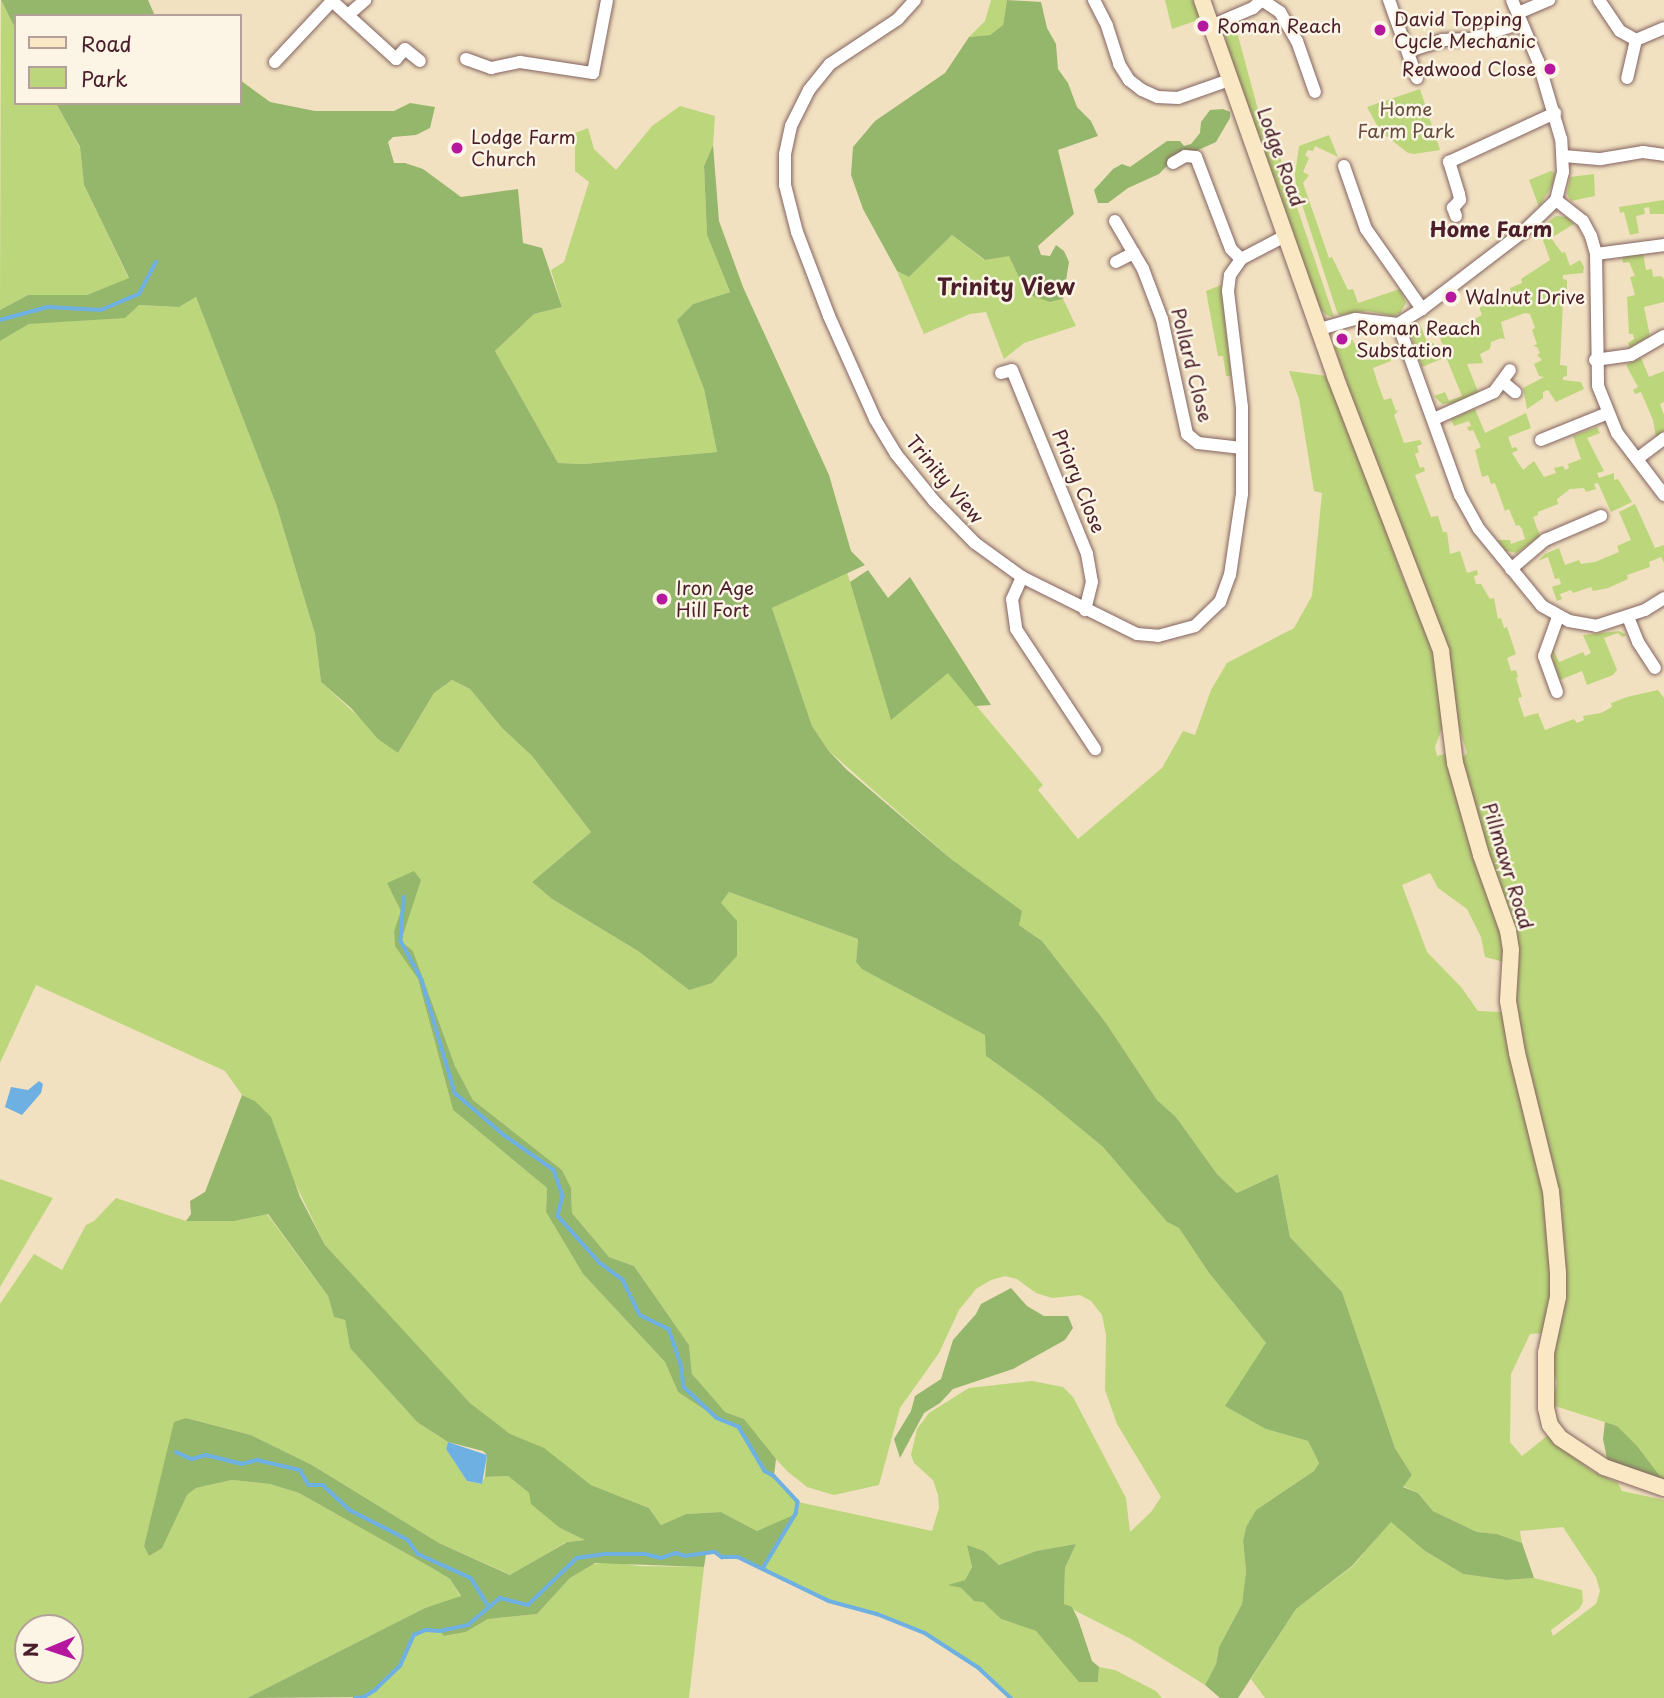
<!DOCTYPE html>
<html>
<head>
<meta charset="utf-8">
<style>
  body { margin:0 }
  #map { position:relative; width:1664px; height:1698px; overflow:hidden; background:#f1e1c1; font-family:"Playpen Sans",sans-serif }
  div>[style] { position:absolute }
  [style*='--x'] { left:calc(var(--x)*1px); top:calc(var(--y)*1px); width:calc(var(--w)*1px); rotate:calc(var(--a)*1deg) }
  .green>* { inset:0; background:#bcd67b }
  .forest>* { inset:0; background:#95b76b }
  .water>* { inset:0; background:#6fb0e3 }
  .stream>* { height:3.5px; margin:-1.75px; padding:0 1.75px; transform-origin:1.75px; border-radius:1.75px; background:#6fb0e3 }
  .roads { filter:drop-shadow(0 0 2px #846360) drop-shadow(0 0 2px #846360) }
  .street>* { height:12px; margin:-6px; padding:0 6px; transform-origin:6px; border-radius:6px; background:#fff }
  .secondary>* { height:16px; margin:-8px; padding:0 8px; transform-origin:8px; border-radius:8px; background:#fae7c3 }
  .dots>* { width:19px; height:19px; translate:-50% -50%; box-sizing:border-box; border:4px solid #fcf5e5; border-radius:50% }
  span { translate:-50% -50%; white-space:nowrap; text-align:center; line-height:1.15; -webkit-text-stroke:5px #fcf5e5; paint-order:stroke }
  .poi-label { font-size:19px; color:#4a1f2b }
  .left { translate:0 -50%; text-align:left }
  .right { translate:-100% -50%; text-align:right }
  .park-label { font-size:19px; color:#664d3f }
  .street-label { font-size:19px; color:#4a1f2b }
  .neighbourhood-label { font-size:21px; color:#4a1f2b; font-weight:700 }
  .quarter-label { font-size:23px; color:#4a1f2b; font-weight:700 }
  .legend { position:absolute; left:14px; top:14px; width:228px; height:91px; box-sizing:border-box; background:#fcf5e5; border:2px solid #b59f9b; margin:0; padding:9px 12px; list-style:none; font-size:21px; color:#4a1f2b }
  .legend li { display:flex; align-items:center; gap:14px; height:35px }
  .legend b { width:35px; border:2px solid #b59f9b }
  .north { position:absolute; left:14px; top:1614px; width:70px; height:70px; box-sizing:border-box; background:#fcf5e5; border:2px solid #b59f9b; border-radius:50%; rotate:268deg; font-size:19px; font-weight:700; line-height:28px; text-align:center; color:#4a1f2b }
  .north::after { content:''; display:block; margin:auto; width:24px; height:32px; background:#b5179e; clip-path:polygon(50% 0,100% 100%,50% 72%,0 100%) }
</style>
</head>
<body>
<div id="map">
  <div class="green">
    <div style="clip-path:polygon(1px 0,16px 30px,16px 103px,56px 103px,80px 148px,84px 185px,129px 279px,87px 295px,28px 295px,0 310px)"></div>
    <div style="clip-path:polygon(991px 0,1007px 0,1003px 25px,990px 35px,969px 37px,985px 21px)"></div>
    <div style="clip-path:polygon(1165px 0,1194px 0,1201px 19px,1172px 29px)"></div>
    <div style="clip-path:polygon(1232px 27px,1237px 32px,1260px 117px,1277px 148px,1334px 317px,1326px 315px,1319px 307px,1227px 52px,1225px 34px)"></div>
    <div style="clip-path:polygon(1420px 89px,1440px 150px,1414px 154px,1408px 153px,1380px 131px,1367px 107px)"></div>
    <div style="clip-path:polygon(680px 106px,715px 116px,713px 145px,704px 166px,707px 235px,730px 292px,693px 304px,677px 320px,704px 389px,717px 452px,584px 464px,558px 463px,495px 351px,534px 314px,562px 307px,551px 270px,564px 262px,589px 182px,575px 171px,575px 133px,588px 128px,594px 149px,616px 170px,652px 126px)"></div>
    <div style="clip-path:polygon(1329px 135px,1338px 157px,1315px 146px,1313px 151px,1308px 150px,1305px 155px,1309px 158px,1303px 172px,1309px 175px,1303px 183px,1329px 258px,1332px 257px,1348px 290px,1353px 289px,1358px 303px,1400px 289px,1406px 303px,1400px 313px,1393px 316px,1368px 311px,1339px 315px,1337px 312px,1296px 186px,1295px 174px,1299px 146px)"></div>
    <div style="clip-path:polygon(1551px 171px,1555px 173px,1553px 184px,1539px 207px,1529px 180px)"></div>
    <div style="clip-path:polygon(1594px 174px,1595px 196px,1571px 201px,1567px 194px,1570px 177px)"></div>
    <div style="clip-path:polygon(1664px 200px,1664px 214px,1650px 214px,1649px 207px,1644px 208px,1645px 214px,1636px 216px,1639px 233px,1630px 235px,1624px 212px,1620px 213px,1619px 207px)"></div>
    <div style="clip-path:polygon(1556px 216px,1567px 217px,1574px 224px,1551px 238px,1562px 253px,1565px 252px,1570px 266px,1580px 260px,1584px 267px,1583px 273px,1563px 275px,1563px 279px,1567px 280px,1567px 300px,1563px 301px,1560px 365px,1567px 366px,1567px 376px,1563px 377px,1563px 380px,1581px 382px,1584px 389px,1556px 402px,1548px 390px,1543px 392px,1543px 398px,1527px 409px,1523px 388px,1544px 377px,1539px 376px,1534px 364px,1542px 360px,1537px 355px,1540px 353px,1537px 347px,1533px 346px,1537px 344px,1532px 330px,1535px 328px,1530px 314px,1525px 313px,1501px 322px,1505px 340px,1502px 338px,1491px 342px,1490px 349px,1480px 354px,1483px 363px,1467px 364px,1479px 394px,1454px 403px,1442px 404px,1434px 396px,1445px 392px,1449px 401px,1462px 396px,1446px 357px,1422px 367px,1411px 335px,1415px 325px,1419px 322px,1427px 342px,1431px 341px,1437px 348px,1443px 346px,1440px 338px,1482px 315px,1479px 307px,1493px 305px,1490px 295px,1493px 294px,1496px 302px,1502px 300px,1501px 296px,1511px 292px,1510px 288px,1522px 283px,1521px 279px,1550px 260px,1539px 229px)"></div>
    <div style="clip-path:polygon(952px 235px,984px 260px,1009px 255px,1019px 274px,1050px 302px,1063px 299px,1076px 326px,1024px 343px,1004px 359px,986px 312px,970px 314px,924px 334px,897px 271px,909px 277px)"></div>
    <div style="clip-path:polygon(1643px 253px,1646px 270px,1652px 269px,1653px 277px,1661px 276px,1664px 279px,1664px 302px,1644px 307px,1650px 336px,1630px 348px,1628px 343px,1634px 339px,1633px 334px,1629px 334px,1627px 297px,1635px 295px,1630px 277px,1635px 276px,1629px 262px,1623px 263px,1622px 256px)"></div>
    <div style="clip-path:polygon(1221px 285px,1231px 376px,1226px 376px,1223px 356px,1218px 356px,1206px 291px)"></div>
    <div style="clip-path:polygon(evenodd,196px 297px,276px 504px,315px 634px,321px 682px,398px 753px,434px 693px,452px 680px,470px 689px,502px 728px,532px 756px,591px 832px,532px 882px,552px 899px,638px 951px,689px 990px,721px 903px,729px 892px,858px 939px,856px 962px,910px 995px,986px 1035px,986px 1056px,1040px 1095px,1103px 1147px,1167px 1222px,1179px 1228px,1209px 1273px,1266px 1343px,1248px 1417px,1266px 1429px,1308px 1441px,1319px 1463px,1314px 1471px,1256px 1510px,1246px 1527px,1243px 1541px,1246px 1571px,1242px 1604px,1219px 1647px,1216px 1664px,1205px 1685px,1131px 1639px,1064px 1605px,1065px 1568px,1076px 1544px,1036px 1551px,999px 1565px,984px 1551px,968px 1546px,972px 1567px,965px 1580px,950px 1585px,961px 1588px,974px 1601px,982px 1601px,1001px 1619px,1036px 1631px,1057px 1655px,1098px 1682px,1099px 1667px,1115px 1670px,1156px 1691px,1162px 1698px,1011px 1698px,979px 1668px,925px 1633px,877px 1614px,829px 1601px,763px 1569px,795px 1516px,757px 1531px,721px 1512px,686px 1514px,661px 1525px,649px 1508px,591px 1485px,544px 1449px,510px 1435px,470px 1403px,416px 1346px,325px 1245px,255px 1101px,242px 1095px,225px 1071px,36px 985px,0 1063px,0 341px,29px 324px,71px 320px,139px 305px,179px 307px,196px 297px,402px 911px,406px 918px,401px 941px,413px 951px,455px 1066px,473px 1100px,562px 1170px,571px 1189px,572px 1213px,609px 1257px,634px 1266px,689px 1345px,692px 1374px,708px 1395px,725px 1412px,744px 1419px,761px 1443px,788px 1472px,807px 1487px,834px 1495px,879px 1485px,900px 1408px,939px 1353px,959px 1310px,976px 1289px,991px 1280px,1005px 1276px,1017px 1279px,1036px 1293px,1052px 1298px,1080px 1295px,1091px 1301px,1102px 1315px,1106px 1335px,1105px 1390px,1117px 1424px,1161px 1497px,1151px 1512px,1130px 1532px,1126px 1498px,1073px 1397px,1063px 1387px,1032px 1381px,969px 1388px,929px 1413px,917px 1429px,911px 1455px,914px 1463px,933px 1480px,938px 1495px,939px 1508px,932px 1531px,798px 1502px,774px 1476px,765px 1471px,739px 1427px,717px 1418px,678px 1392px,665px 1362px,583px 1274px,546px 1212px,547px 1188px,453px 1110px,418px 979px,395px 945px,394px 931px,402px 911px)"></div>
    <div style="clip-path:polygon(1352px 339px,1363px 360px,1377px 359px,1377px 354px,1387px 348px,1391px 361px,1373px 368px,1378px 384px,1384px 400px,1391px 398px,1396px 411px,1399px 410px,1394px 415px,1404px 443px,1420px 440px,1422px 444px,1417px 446px,1419px 452px,1415px 454px,1420px 468px,1424px 467px,1425px 471px,1415px 475px,1431px 517px,1438px 516px,1443px 532px,1447px 532px,1450px 554px,1460px 551px,1467px 573px,1477px 570px,1478px 575px,1474px 576px,1476px 584px,1481px 584px,1490px 599px,1494px 598px,1498px 619px,1501px 618px,1504px 628px,1507px 627px,1516px 654px,1507px 658px,1511px 671px,1516px 670px,1518px 677px,1516px 678px,1522px 697px,1518px 698px,1524px 717px,1538px 713px,1545px 730px,1574px 719px,1577px 723px,1584px 720px,1583px 716px,1601px 713px,1612px 707px,1611px 703px,1627px 697px,1658px 690px,1664px 698px,1664px 1480px,1647px 1475px,1617px 1426px,1552px 1405px,1557px 1383px,1551px 1359px,1566px 1274px,1522px 1046px,1515px 988px,1519px 963px,1516px 930px,1492px 865px,1461px 759px,1467px 753px,1456px 718px,1389px 505px,1334px 346px)"></div>
    <div style="clip-path:polygon(1641px 358px,1649px 377px,1664px 371px,1664px 402px,1660px 404px,1664px 415px,1664px 431px,1656px 437px,1653px 420px,1641px 392px,1635px 394px,1633px 390px,1638px 387px,1627px 367px,1627px 364px)"></div>
    <div style="clip-path:polygon(1289px 371px,1327px 376px,1360px 451px,1402px 576px,1437px 657px,1444px 723px,1435px 747px,1437px 756px,1448px 753px,1501px 933px,1504px 962px,1485px 957px,1481px 937px,1467px 909px,1438px 888px,1430px 873px,1402px 885px,1427px 952px,1461px 987px,1478px 1011px,1502px 1012px,1547px 1198px,1552px 1281px,1546px 1333px,1530px 1334px,1511px 1374px,1510px 1442px,1522px 1456px,1547px 1436px,1592px 1471px,1618px 1483px,1622px 1491px,1664px 1500px,1664px 1698px,1265px 1698px,1251px 1679px,1296px 1609px,1353px 1566px,1391px 1521px,1425px 1551px,1463px 1574px,1506px 1580px,1534px 1578px,1582px 1590px,1583px 1602px,1579px 1609px,1551px 1630px,1553px 1636px,1596px 1604px,1600px 1591px,1596px 1577px,1563px 1527px,1520px 1531px,1522px 1543px,1497px 1534px,1477px 1532px,1433px 1511px,1418px 1493px,1403px 1486px,1412px 1475px,1395px 1448px,1342px 1292px,1290px 1237px,1278px 1174px,1237px 1193px,1217px 1174px,1176px 1117px,1157px 1100px,1106px 1023px,1042px 941px,1019px 925px,1021px 911px,951px 859px,828px 750px,812px 726px,772px 608px,847px 572px,891px 719px,948px 672px,1043px 785px,1038px 790px,1078px 839px,1162px 768px,1183px 731px,1195px 735px,1211px 690px,1227px 663px,1294px 628px,1312px 596px,1322px 493px,1314px 491px,1299px 399px)"></div>
    <div style="clip-path:polygon(1475px 409px,1485px 433px,1526px 413px,1531px 428px,1508px 437px,1512px 448px,1516px 447px,1518px 450px,1512px 453px,1523px 470px,1534px 461px,1544px 477px,1556px 473px,1554px 468px,1563px 466px,1565px 470px,1569px 468px,1568px 464px,1581px 459px,1573px 436px,1597px 427px,1600px 433px,1587px 438px,1604px 471px,1597px 473px,1599px 478px,1614px 473px,1614px 480px,1618px 479px,1632px 502px,1611px 512px,1598px 483px,1594px 484px,1596px 489px,1586px 492px,1584px 488px,1570px 489px,1557px 499px,1558px 504px,1538px 512px,1538px 515px,1533px 517px,1540px 536px,1517px 553px,1506px 551px,1497px 540px,1510px 540px,1511px 544px,1525px 539px,1522px 529px,1519px 525px,1516px 526px,1509px 509px,1505px 511px,1495px 483px,1491px 484px,1488px 475px,1482px 477px,1475px 450px,1481px 447px,1473px 430px,1469px 431px,1467px 427px,1471px 426px,1469px 421px,1454px 426px,1451px 419px)"></div>
    <div style="clip-path:polygon(1635px 504px,1655px 548px,1664px 545px,1664px 563px,1661px 557px,1649px 562px,1650px 567px,1627px 575px,1628px 579px,1608px 588px,1593px 591px,1591px 587px,1573px 593px,1571px 590px,1560px 594px,1562px 599px,1557px 601px,1552px 587px,1561px 584px,1559px 578px,1555px 579px,1548px 557px,1538px 561px,1545px 554px,1559px 548px,1565px 565px,1579px 560px,1581px 564px,1595px 562px,1619px 552px,1617px 546px,1631px 540px,1619px 512px)"></div>
    <div style="clip-path:polygon(1619px 631px,1627px 635px,1622px 637px,1618px 633px,1604px 638px,1617px 670px,1613px 675px,1587px 685px,1582px 671px,1560px 680px,1553px 661px,1552px 647px,1559px 662px,1583px 652px,1585px 656px,1591px 653px,1583px 635px)"></div>
    <div style="clip-path:polygon(0 1179px,53px 1198px,0 1287px)"></div>
    <div style="clip-path:polygon(evenodd,116px 1198px,186px 1221px,235px 1221px,267px 1214px,328px 1296px,334px 1317px,345px 1320px,350px 1348px,417px 1422px,448px 1442px,446px 1449px,467px 1481px,481px 1484px,485px 1477px,508px 1476px,529px 1493px,560px 1528px,586px 1540px,566px 1542px,511px 1575px,439px 1543px,312px 1465px,251px 1435px,186px 1418px,164px 1467px,144px 1546px,174px 1520px,187px 1495px,196px 1488px,232px 1480px,270px 1484px,299px 1493px,432px 1568px,450px 1579px,461px 1597px,425px 1608px,247px 1698px,0 1698px,0 1304px,34px 1254px,62px 1270px,86px 1225px,94px 1221px,116px 1198px,28px 1628px,70px 1628px,70px 1670px,28px 1670px,28px 1628px)"></div>
    <div style="clip-path:polygon(614px 1562px,639px 1566px,704px 1567px,689px 1698px,355px 1698px,364px 1697px,400px 1666px,414px 1635px,426px 1630px,440px 1631px,445px 1636px,466px 1632px,488px 1619px,537px 1614px,570px 1578px,592px 1564px)"></div>
  </div>
  <div class="forest">
    <div style="clip-path:polygon(1px 0,148px 0,155px 16px,16px 16px,16px 30px)"></div>
    <div style="clip-path:polygon(1007px 0,1041px 2px,1047px 28px,1056px 44px,1058px 69px,1068px 83px,1077px 107px,1091px 121px,1098px 136px,1058px 150px,1074px 214px,1038px 246px,1041px 255px,1050px 256px,1056px 245px,1064px 251px,1069px 262px,1063px 299px,1050px 302px,1027px 294px,1009px 256px,985px 260px,952px 235px,909px 277px,897px 271px,863px 209px,851px 175px,853px 147px,875px 121px,945px 73px,969px 37px,990px 35px,1003px 25px)"></div>
    <div style="clip-path:polygon(240px 80px,270px 102px,315px 111px,394px 111px,410px 103px,435px 107px,430px 128px,416px 135px,393px 137px,388px 142px,394px 163px,405px 163px,423px 169px,461px 197px,518px 189px,523px 243px,542px 248px,562px 307px,534px 314px,495px 351px,558px 463px,584px 464px,717px 452px,704px 389px,677px 320px,693px 304px,730px 292px,707px 235px,704px 166px,713px 145px,719px 221px,743px 287px,829px 475px,851px 551px,865px 565px,772px 608px,812px 726px,828px 750px,846px 769px,951px 859px,1022px 911px,1019px 925px,1042px 941px,1106px 1023px,1157px 1100px,1176px 1117px,1217px 1174px,1237px 1193px,1278px 1174px,1290px 1237px,1342px 1292px,1395px 1448px,1412px 1475px,1403px 1487px,1418px 1493px,1433px 1511px,1477px 1532px,1497px 1534px,1522px 1543px,1534px 1578px,1506px 1580px,1463px 1574px,1425px 1551px,1391px 1522px,1352px 1566px,1296px 1609px,1238px 1698px,1220px 1698px,1205px 1685px,1216px 1664px,1219px 1647px,1242px 1604px,1246px 1571px,1243px 1541px,1246px 1527px,1256px 1510px,1314px 1471px,1319px 1463px,1308px 1441px,1266px 1429px,1225px 1406px,1266px 1343px,1209px 1273px,1179px 1228px,1167px 1222px,1103px 1147px,1040px 1095px,986px 1056px,985px 1035px,862px 969px,856px 962px,858px 939px,729px 892px,721px 903px,737px 921px,737px 956px,712px 983px,689px 990px,638px 951px,552px 899px,532px 882px,591px 832px,532px 756px,502px 728px,470px 689px,452px 680px,434px 693px,398px 753px,378px 739px,351px 708px,321px 682px,315px 634px,276px 504px,196px 297px,179px 307px,139px 305px,125px 318px,29px 324px,0 341px,0 310px,28px 295px,87px 295px,129px 278px,84px 185px,80px 147px,56px 103px,240px 103px)"></div>
    <div style="clip-path:polygon(1223px 109px,1230px 112px,1230px 118px,1216px 142px,1196px 151px,1181px 152px,1159px 174px,1128px 188px,1108px 203px,1098px 203px,1094px 190px,1113px 169px,1122px 164px,1130px 167px,1167px 141px,1180px 141px,1184px 146px,1191px 144px,1200px 133px,1201px 122px,1210px 110px)"></div>
    <div style="clip-path:polygon(868px 570px,888px 598px,910px 577px,991px 705px,975px 706px,948px 673px,891px 720px,850px 582px)"></div>
    <div style="clip-path:polygon(414px 871px,421px 880px,401px 941px,413px 951px,455px 1066px,473px 1100px,562px 1170px,571px 1188px,572px 1213px,609px 1257px,634px 1266px,689px 1345px,692px 1374px,725px 1412px,744px 1419px,776px 1459px,774px 1476px,765px 1471px,739px 1427px,717px 1418px,678px 1392px,665px 1362px,583px 1274px,546px 1212px,547px 1188px,453px 1110px,418px 979px,395px 946px,394px 931px,401px 911px,387px 883px)"></div>
    <div style="clip-path:polygon(242px 1095px,255px 1101px,271px 1117px,300px 1197px,325px 1245px,470px 1403px,510px 1434px,544px 1448px,591px 1485px,649px 1508px,661px 1525px,686px 1514px,721px 1512px,757px 1531px,796px 1514px,763px 1569px,738px 1557px,722px 1557px,715px 1552px,706px 1554px,704px 1567px,595px 1563px,570px 1578px,537px 1614px,488px 1619px,466px 1632px,444px 1636px,440px 1631px,426px 1630px,414px 1634px,400px 1666px,364px 1697px,247px 1698px,425px 1608px,461px 1596px,450px 1579px,432px 1568px,299px 1493px,270px 1484px,232px 1480px,196px 1488px,187px 1495px,162px 1548px,149px 1556px,144px 1546px,174px 1422px,186px 1418px,251px 1435px,312px 1465px,439px 1543px,510px 1575px,567px 1542px,585px 1540px,560px 1528px,531px 1504px,529px 1493px,508px 1476px,485px 1477px,487px 1455px,483px 1451px,448px 1442px,417px 1422px,350px 1348px,345px 1320px,334px 1317px,328px 1296px,268px 1214px,235px 1221px,186px 1221px,191px 1214px,190px 1201px,205px 1192px)"></div>
    <div style="clip-path:polygon(1011px 1288px,1027px 1306px,1044px 1316px,1068px 1316px,1073px 1328px,1065px 1340px,1013px 1369px,953px 1389px,940px 1403px,924px 1413px,900px 1458px,894px 1439px,911px 1411px,915px 1396px,941px 1379px,953px 1340px,976px 1314px,981px 1304px)"></div>
    <div style="clip-path:polygon(1605px 1422px,1617px 1426px,1637px 1446px,1662px 1479px,1608px 1463px,1603px 1439px)"></div>
    <div style="clip-path:polygon(1076px 1544px,1065px 1568px,1064px 1604px,1072px 1607px,1078px 1619px,1092px 1661px,1099px 1667px,1098px 1682px,1079px 1682px,1036px 1631px,1001px 1619px,983px 1602px,974px 1601px,961px 1588px,948px 1585px,965px 1580px,972px 1567px,967px 1545px,984px 1551px,999px 1565px,1036px 1551px)"></div>
  </div>
  <div class="water">
    <div style="clip-path:polygon(39px 1081px,43px 1084px,41px 1093px,22px 1115px,5px 1107px,11px 1087px,28px 1090px)"></div>
    <div style="clip-path:polygon(448px 1442px,487px 1455px,482px 1484px,467px 1481px,446px 1449px)"></div>
  </div>
  <div class="stream">
    <div style="--x:0;--y:320;--w:50;--a:-15.2"></div>
    <div style="--x:48;--y:307;--w:53;--a:3.2"></div>
    <div style="--x:101;--y:310;--w:41;--a:-22.8"></div>
    <div style="--x:139;--y:294;--w:36;--a:-62"></div>
    <div style="--x:404;--y:897;--w:44;--a:93.9"></div>
    <div style="--x:401;--y:941;--w:44;--a:61.7"></div>
    <div style="--x:422;--y:980;--w:118;--a:73.7"></div>
    <div style="--x:455;--y:1093;--w:65;--a:40.6"></div>
    <div style="--x:504;--y:1135;--w:61;--a:35"></div>
    <div style="--x:554;--y:1170;--w:28;--a:71"></div>
    <div style="--x:563;--y:1196;--w:21;--a:104"></div>
    <div style="--x:558;--y:1216;--w:63;--a:48.2"></div>
    <div style="--x:600;--y:1263;--w:29;--a:36"></div>
    <div style="--x:623;--y:1280;--w:39;--a:64"></div>
    <div style="--x:640;--y:1315;--w:32;--a:26"></div>
    <div style="--x:669;--y:1329;--w:37;--a:71"></div>
    <div style="--x:681;--y:1364;--w:23;--a:83"></div>
    <div style="--x:684;--y:1387;--w:45;--a:43.2"></div>
    <div style="--x:717;--y:1418;--w:24;--a:22"></div>
    <div style="--x:739;--y:1427;--w:51;--a:59.4"></div>
    <div style="--x:765;--y:1471;--w:10;--a:29"></div>
    <div style="--x:774;--y:1476;--w:35;--a:47"></div>
    <div style="--x:798;--y:1502;--w:12;--a:99"></div>
    <div style="--x:796;--y:1514;--w:64;--a:121"></div>
    <div style="--x:176;--y:1452;--w:17;--a:24"></div>
    <div style="--x:192;--y:1459;--w:15;--a:-16"></div>
    <div style="--x:206;--y:1455;--w:37;--a:14"></div>
    <div style="--x:242;--y:1464;--w:16;--a:-15"></div>
    <div style="--x:257;--y:1460;--w:44;--a:13.1"></div>
    <div style="--x:300;--y:1470;--w:17;--a:59"></div>
    <div style="--x:309;--y:1485;--w:14;--a:0"></div>
    <div style="--x:323;--y:1485;--w:37;--a:43"></div>
    <div style="--x:350;--y:1510;--w:65;--a:27.3"></div>
    <div style="--x:408;--y:1540;--w:17;--a:54"></div>
    <div style="--x:418;--y:1554;--w:58;--a:24.4"></div>
    <div style="--x:471;--y:1578;--w:34;--a:58"></div>
    <div style="--x:355;--y:1698;--w:9;--a:-6"></div>
    <div style="--x:364;--y:1697;--w:13;--a:-32"></div>
    <div style="--x:375;--y:1690;--w:35;--a:-44"></div>
    <div style="--x:400;--y:1666;--w:34;--a:-66"></div>
    <div style="--x:414;--y:1635;--w:13;--a:-23"></div>
    <div style="--x:426;--y:1630;--w:14;--a:4"></div>
    <div style="--x:440;--y:1631;--w:29;--a:-12"></div>
    <div style="--x:468;--y:1625;--w:42;--a:-40.2"></div>
    <div style="--x:500;--y:1598;--w:29;--a:14"></div>
    <div style="--x:528;--y:1605;--w:68;--a:-43.8"></div>
    <div style="--x:577;--y:1558;--w:28;--a:-8"></div>
    <div style="--x:605;--y:1554;--w:40;--a:0"></div>
    <div style="--x:645;--y:1554;--w:16;--a:14"></div>
    <div style="--x:661;--y:1558;--w:16;--a:-18"></div>
    <div style="--x:676;--y:1553;--w:9;--a:18"></div>
    <div style="--x:685;--y:1556;--w:30;--a:-8"></div>
    <div style="--x:715;--y:1552;--w:9;--a:36"></div>
    <div style="--x:722;--y:1557;--w:16;--a:0"></div>
    <div style="--x:738;--y:1557;--w:101;--a:25.8"></div>
    <div style="--x:829;--y:1601;--w:50;--a:15.2"></div>
    <div style="--x:877;--y:1614;--w:52;--a:21.6"></div>
    <div style="--x:925;--y:1633;--w:64;--a:32.9"></div>
    <div style="--x:979;--y:1668;--w:44;--a:43.2"></div>
  </div>
  <div class="roads">
    <div class="street">
      <div style="--x:331;--y:0;--w:88;--a:42.2"></div>
      <div style="--x:396;--y:59;--w:13;--a:-48"></div>
      <div style="--x:405;--y:49;--w:19;--a:39"></div>
      <div style="--x:915;--y:0;--w:25;--a:132"></div>
      <div style="--x:898;--y:19;--w:82;--a:146.5"></div>
      <div style="--x:830;--y:64;--w:33;--a:129"></div>
      <div style="--x:809;--y:90;--w:40;--a:116.6"></div>
      <div style="--x:791;--y:126;--w:29;--a:102"></div>
      <div style="--x:785;--y:154;--w:31;--a:90"></div>
      <div style="--x:785;--y:185;--w:49;--a:75.7"></div>
      <div style="--x:797;--y:232;--w:90;--a:69.1"></div>
      <div style="--x:829;--y:316;--w:113;--a:65.9"></div>
      <div style="--x:875;--y:419;--w:41;--a:59"></div>
      <div style="--x:896;--y:454;--w:60;--a:51"></div>
      <div style="--x:934;--y:501;--w:59;--a:45.7"></div>
      <div style="--x:975;--y:543;--w:58;--a:35.9"></div>
      <div style="--x:1022;--y:577;--w:128;--a:26.4"></div>
      <div style="--x:1137;--y:634;--w:21;--a:5"></div>
      <div style="--x:1158;--y:636;--w:38;--a:-15"></div>
      <div style="--x:1195;--y:626;--w:35;--a:-44"></div>
      <div style="--x:1220;--y:602;--w:29;--a:-70"></div>
      <div style="--x:1230;--y:575;--w:82;--a:-81.6"></div>
      <div style="--x:1242;--y:494;--w:87;--a:-90"></div>
      <div style="--x:1242;--y:407;--w:117;--a:-96.9"></div>
      <div style="--x:1228;--y:291;--w:16;--a:-83"></div>
      <div style="--x:1230;--y:275;--w:19;--a:-55"></div>
      <div style="--x:1241;--y:259;--w:52;--a:-27.6"></div>
      <div style="--x:1094;--y:0;--w:29;--a:63"></div>
      <div style="--x:1107;--y:26;--w:40;--a:72"></div>
      <div style="--x:1119;--y:64;--w:19;--a:58"></div>
      <div style="--x:1129;--y:80;--w:16;--a:38"></div>
      <div style="--x:1142;--y:90;--w:17;--a:24"></div>
      <div style="--x:1158;--y:97;--w:20;--a:3"></div>
      <div style="--x:1178;--y:98;--w:54;--a:-19.4"></div>
      <div style="--x:1262;--y:0;--w:22;--a:34"></div>
      <div style="--x:1280;--y:12;--w:34;--a:60"></div>
      <div style="--x:1297;--y:41;--w:54;--a:70.6"></div>
      <div style="--x:1389;--y:0;--w:83;--a:70.3"></div>
      <div style="--x:1599;--y:0;--w:37;--a:56"></div>
      <div style="--x:1620;--y:31;--w:18;--a:29"></div>
      <div style="--x:1636;--y:40;--w:39;--a:103"></div>
      <div style="--x:1518;--y:13;--w:34;--a:-23"></div>
      <div style="--x:348;--y:15;--w:23;--a:-41"></div>
      <div style="--x:1211;--y:26;--w:46;--a:-23.2"></div>
      <div style="--x:1253;--y:8;--w:12;--a:-42"></div>
      <div style="--x:1636;--y:40;--w:30;--a:-23"></div>
      <div style="--x:1409;--y:51;--w:35;--a:-18"></div>
      <div style="--x:1442;--y:40;--w:28;--a:-2"></div>
      <div style="--x:1470;--y:39;--w:54;--a:-17.1"></div>
      <div style="--x:466;--y:59;--w:27;--a:20"></div>
      <div style="--x:491;--y:68;--w:30;--a:-12"></div>
      <div style="--x:520;--y:62;--w:74;--a:8.6"></div>
      <div style="--x:593;--y:73;--w:74;--a:-79.1"></div>
      <div style="--x:275;--y:62;--w:83;--a:-46.9"></div>
      <div style="--x:1564;--y:156;--w:37;--a:5"></div>
      <div style="--x:1601;--y:159;--w:43;--a:-9.5"></div>
      <div style="--x:1643;--y:152;--w:21;--a:8"></div>
      <div style="--x:1173;--y:163;--w:14;--a:-30"></div>
      <div style="--x:1185;--y:156;--w:11;--a:5"></div>
      <div style="--x:1196;--y:157;--w:98;--a:69.2"></div>
      <div style="--x:1231;--y:249;--w:14;--a:45"></div>
      <div style="--x:1344;--y:166;--w:67;--a:70.8"></div>
      <div style="--x:1366;--y:229;--w:98;--a:55"></div>
      <div style="--x:1556;--y:200;--w:34;--a:38"></div>
      <div style="--x:1583;--y:221;--w:17;--a:62"></div>
      <div style="--x:1591;--y:236;--w:19;--a:74"></div>
      <div style="--x:1596;--y:254;--w:132;--a:89.1"></div>
      <div style="--x:1598;--y:386;--w:51;--a:68"></div>
      <div style="--x:1617;--y:433;--w:78;--a:52.8"></div>
      <div style="--x:1456;--y:216;--w:9;--a:-111"></div>
      <div style="--x:1453;--y:208;--w:11;--a:-49"></div>
      <div style="--x:1460;--y:200;--w:6;--a:-99"></div>
      <div style="--x:1459;--y:194;--w:34;--a:-107"></div>
      <div style="--x:1449;--y:162;--w:117;--a:-24.8"></div>
      <div style="--x:1115;--y:221;--w:56;--a:59.7"></div>
      <div style="--x:1143;--y:269;--w:53;--a:69.2"></div>
      <div style="--x:1162;--y:319;--w:118;--a:77.7"></div>
      <div style="--x:1187;--y:434;--w:14;--a:39"></div>
      <div style="--x:1198;--y:443;--w:44;--a:6.5"></div>
      <div style="--x:1596;--y:254;--w:69;--a:-7.5"></div>
      <div style="--x:1116;--y:262;--w:20;--a:-27"></div>
      <div style="--x:1398;--y:324;--w:182;--a:70.1"></div>
      <div style="--x:1460;--y:495;--w:39;--a:61"></div>
      <div style="--x:1479;--y:529;--w:99;--a:50.7"></div>
      <div style="--x:1542;--y:606;--w:31;--a:29"></div>
      <div style="--x:1569;--y:621;--w:27;--a:10"></div>
      <div style="--x:1596;--y:626;--w:52;--a:-18.1"></div>
      <div style="--x:1645;--y:610;--w:22;--a:-32"></div>
      <div style="--x:1320;--y:329;--w:37;--a:-16"></div>
      <div style="--x:1356;--y:319;--w:42;--a:6.8"></div>
      <div style="--x:1398;--y:324;--w:28;--a:-32"></div>
      <div style="--x:1422;--y:309;--w:128;--a:-37.4"></div>
      <div style="--x:1524;--y:231;--w:45;--a:-44.1"></div>
      <div style="--x:1556;--y:200;--w:29;--a:-76"></div>
      <div style="--x:1563;--y:172;--w:33;--a:-93"></div>
      <div style="--x:1561;--y:139;--w:81;--a:-106.4"></div>
      <div style="--x:1538;--y:61;--w:66;--a:-113.1"></div>
      <div style="--x:1595;--y:360;--w:36;--a:-8"></div>
      <div style="--x:1631;--y:355;--w:38;--a:-30"></div>
      <div style="--x:1001;--y:373;--w:11;--a:-15"></div>
      <div style="--x:1012;--y:370;--w:199;--a:67.8"></div>
      <div style="--x:1087;--y:554;--w:28;--a:80"></div>
      <div style="--x:1092;--y:582;--w:29;--a:104"></div>
      <div style="--x:1503;--y:382;--w:16;--a:40"></div>
      <div style="--x:1434;--y:419;--w:66;--a:-24.2"></div>
      <div style="--x:1494;--y:392;--w:27;--a:-54"></div>
      <div style="--x:1541;--y:440;--w:72;--a:-21.9"></div>
      <div style="--x:1637;--y:459;--w:34;--a:-37"></div>
      <div style="--x:1511;--y:569;--w:45;--a:-40.5"></div>
      <div style="--x:1545;--y:540;--w:61;--a:-23.2"></div>
      <div style="--x:1022;--y:577;--w:24;--a:114"></div>
      <div style="--x:1012;--y:599;--w:30;--a:82"></div>
      <div style="--x:1016;--y:629;--w:144;--a:56.6"></div>
      <div style="--x:1628;--y:617;--w:27;--a:68"></div>
      <div style="--x:1638;--y:642;--w:31;--a:57"></div>
      <div style="--x:1557;--y:692;--w:38;--a:-110"></div>
      <div style="--x:1544;--y:656;--w:41;--a:-70.3"></div>
    </div>
    <div class="secondary">
      <div style="--x:1202;--y:0;--w:399;--a:70.5"></div>
      <div style="--x:1335;--y:376;--w:295;--a:68.9"></div>
      <div style="--x:1441;--y:651;--w:113;--a:82.9"></div>
      <div style="--x:1455;--y:763;--w:96;--a:74.2"></div>
      <div style="--x:1481;--y:855;--w:81;--a:70.4"></div>
      <div style="--x:1508;--y:931;--w:19;--a:81"></div>
      <div style="--x:1511;--y:950;--w:51;--a:93.4"></div>
      <div style="--x:1508;--y:1001;--w:53;--a:80.2"></div>
      <div style="--x:1517;--y:1053;--w:142;--a:76.2"></div>
      <div style="--x:1551;--y:1191;--w:82;--a:85.1"></div>
      <div style="--x:1558;--y:1273;--w:24;--a:90"></div>
      <div style="--x:1558;--y:1297;--w:57;--a:102.1"></div>
      <div style="--x:1546;--y:1353;--w:55;--a:90"></div>
      <div style="--x:1546;--y:1408;--w:17;--a:77"></div>
      <div style="--x:1550;--y:1425;--w:16;--a:52"></div>
      <div style="--x:1560;--y:1438;--w:53;--a:33.4"></div>
      <div style="--x:1604;--y:1467;--w:64;--a:19.3"></div>
    </div>
  </div>
  <div class="dots">
    <div style="left:1203px;top:26px;background:#b5179e"></div>
    <div style="left:1380px;top:30px;background:#b5179e"></div>
    <div style="left:1550px;top:69px;background:#b5179e"></div>
    <div style="left:457px;top:148px;background:#b5179e"></div>
    <div style="left:1451px;top:297px;background:#b5179e"></div>
    <div style="left:1342px;top:339px;background:#b5179e"></div>
    <div style="left:662px;top:599px;background:#b5179e"></div>
  </div>
  <div class="poi-label">
    <span class="left" style="left:1394px;top:30px">David Topping<br>Cycle Mechanic</span>
    <span class="left" style="left:1217px;top:26px">Roman Reach</span>
    <span class="right" style="left:1536px;top:69px">Redwood Close</span>
    <span class="left" style="left:471px;top:148px">Lodge Farm<br>Church</span>
    <span class="left" style="left:1465px;top:297px">Walnut Drive</span>
    <span class="left" style="left:1356px;top:339px">Roman Reach<br>Substation</span>
    <span class="left" style="left:676px;top:599px">Iron Age<br>Hill Fort</span>
  </div>
  <div class="park-label">
    <span style="left:1406px;top:120px">Home<br>Farm Park</span>
  </div>
  <div class="street-label">
    <span style="left:1281px;top:157px;rotate:70deg">Lodge Road</span>
    <span style="left:1192px;top:365px;rotate:76deg">Pollard Close</span>
    <span style="left:945px;top:479px;rotate:50deg">Trinity View</span>
    <span style="left:1079px;top:481px;rotate:68deg">Priory Close</span>
    <span style="left:1508px;top:866px;rotate:73deg">Pillmawr Road</span>
  </div>
  <div class="neighbourhood-label">
    <span style="left:1491px;top:228px">Home Farm</span>
  </div>
  <div class="quarter-label">
    <span style="left:1006px;top:286px">Trinity View</span>
  </div>
  <ul class="legend">
  <li><b style="height:9px;background:#fae7c3"></b>Road</li>
  <li><b style="height:19px;background:#bcd67b"></b>Park</li>
  </ul>
  <div class="north">N</div>
</div>
</body>
</html>
